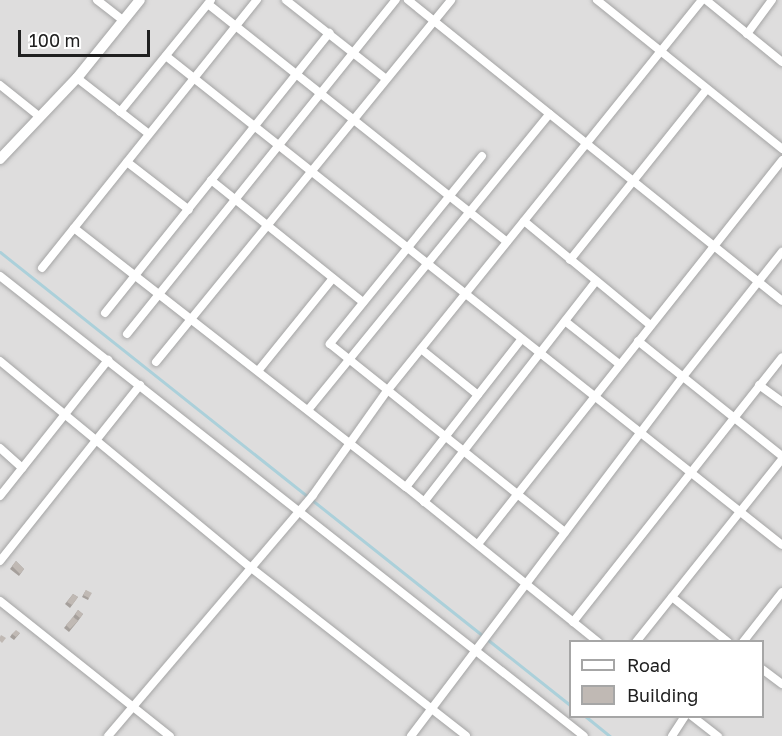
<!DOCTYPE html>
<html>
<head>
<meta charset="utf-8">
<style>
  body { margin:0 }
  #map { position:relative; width:782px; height:736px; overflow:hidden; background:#f0ede7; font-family:"Golos Text",sans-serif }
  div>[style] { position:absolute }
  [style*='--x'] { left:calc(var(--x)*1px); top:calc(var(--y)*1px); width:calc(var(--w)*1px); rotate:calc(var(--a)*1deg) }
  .residential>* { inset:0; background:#dedddd }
  .stream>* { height:3px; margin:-1.5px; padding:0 1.5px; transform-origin:1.5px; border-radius:1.5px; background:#abd0da }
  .roads { filter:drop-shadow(0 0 2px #a4a4a4) drop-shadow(0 0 2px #a4a4a4) }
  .minor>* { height:8px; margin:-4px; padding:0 4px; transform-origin:4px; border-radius:4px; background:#fff }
  .tertiary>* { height:10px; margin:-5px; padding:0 5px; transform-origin:5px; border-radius:5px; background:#fff }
  .wall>* { inset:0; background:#a59f9b }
  .building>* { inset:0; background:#c0b9b4 }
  span { translate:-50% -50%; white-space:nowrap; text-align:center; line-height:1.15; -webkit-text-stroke:6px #fff; paint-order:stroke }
  .legend { position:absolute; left:569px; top:640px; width:195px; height:78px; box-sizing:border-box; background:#fff; border:2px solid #a6a6a6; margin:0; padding:8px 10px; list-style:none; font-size:18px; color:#202020 }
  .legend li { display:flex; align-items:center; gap:12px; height:30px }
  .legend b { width:30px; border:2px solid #a6a6a6 }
  .scale { position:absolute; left:18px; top:30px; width:132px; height:27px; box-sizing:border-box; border:3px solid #202020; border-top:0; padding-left:8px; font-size:18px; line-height:21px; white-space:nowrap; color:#202020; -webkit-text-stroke:4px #fff; paint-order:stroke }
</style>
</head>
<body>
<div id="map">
  <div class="residential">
    <div style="clip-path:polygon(evenodd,0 0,782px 0,782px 736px,0 736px,0 0,570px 642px,762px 642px,762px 716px,570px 716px,570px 642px)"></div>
  </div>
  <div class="stream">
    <div style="--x:0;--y:252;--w:728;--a:38.48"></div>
    <div style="--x:585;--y:716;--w:32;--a:39"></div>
  </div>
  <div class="roads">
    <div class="minor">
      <div style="--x:97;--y:0;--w:34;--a:38"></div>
      <div style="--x:286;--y:0;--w:127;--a:38.3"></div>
      <div style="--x:408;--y:0;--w:480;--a:38.8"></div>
      <div style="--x:597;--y:0;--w:238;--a:38.8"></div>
      <div style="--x:706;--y:0;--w:98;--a:39.2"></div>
      <div style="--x:208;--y:4;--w:382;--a:38.5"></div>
      <div style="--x:747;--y:34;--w:42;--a:-53.7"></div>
      <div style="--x:166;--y:56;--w:786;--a:38.44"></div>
      <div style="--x:77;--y:78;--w:91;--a:37.9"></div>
      <div style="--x:0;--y:85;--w:51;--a:38.7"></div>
      <div style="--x:120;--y:112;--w:144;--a:-50.9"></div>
      <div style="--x:482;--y:156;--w:242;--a:129"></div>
      <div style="--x:330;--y:344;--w:301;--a:38.7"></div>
      <div style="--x:127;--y:162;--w:78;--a:37.7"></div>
      <div style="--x:211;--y:180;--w:195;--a:38.8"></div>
      <div style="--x:524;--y:221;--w:163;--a:39.5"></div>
      <div style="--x:74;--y:228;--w:421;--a:38"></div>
      <div style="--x:406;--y:487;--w:247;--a:38.9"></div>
      <div style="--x:570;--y:260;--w:219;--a:-51.3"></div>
      <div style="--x:42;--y:268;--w:344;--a:-51.3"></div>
      <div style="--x:0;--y:276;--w:743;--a:38.23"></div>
      <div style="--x:105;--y:313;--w:359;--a:-51.3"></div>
      <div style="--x:565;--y:321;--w:69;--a:38.5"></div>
      <div style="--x:127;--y:334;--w:429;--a:-51.2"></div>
      <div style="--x:638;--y:341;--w:184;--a:38.6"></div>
      <div style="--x:421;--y:349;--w:73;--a:38.9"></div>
      <div style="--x:0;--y:361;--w:324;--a:39.5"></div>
      <div style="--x:250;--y:567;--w:274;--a:38"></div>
      <div style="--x:156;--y:362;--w:467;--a:-50.8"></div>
      <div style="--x:258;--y:371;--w:119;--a:-51.1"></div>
      <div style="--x:759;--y:385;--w:29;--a:36"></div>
      <div style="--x:308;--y:410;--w:382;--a:-50.8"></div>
      <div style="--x:0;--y:448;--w:30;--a:42"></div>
      <div style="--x:406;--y:487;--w:187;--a:-52"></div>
      <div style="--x:0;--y:496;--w:174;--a:-51.5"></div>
      <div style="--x:424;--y:502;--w:280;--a:-52.1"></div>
      <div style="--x:478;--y:544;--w:490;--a:-51.6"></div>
      <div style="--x:0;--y:561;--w:225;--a:-51.5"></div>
      <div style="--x:672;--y:597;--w:72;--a:38.8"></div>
      <div style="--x:0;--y:601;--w:217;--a:38.5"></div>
      <div style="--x:573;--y:622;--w:337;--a:-51.7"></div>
      <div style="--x:636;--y:642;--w:234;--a:-51.4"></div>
      <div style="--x:743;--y:642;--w:63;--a:-52"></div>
      <div style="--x:762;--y:669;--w:25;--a:37"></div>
      <div style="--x:692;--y:716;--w:33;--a:38"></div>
      <div style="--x:108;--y:736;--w:316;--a:-49.6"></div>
      <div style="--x:313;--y:495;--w:128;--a:-54.6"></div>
      <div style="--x:387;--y:391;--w:502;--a:-51.14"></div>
      <div style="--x:411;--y:736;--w:449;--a:-52.9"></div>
      <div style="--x:682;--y:378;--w:161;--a:-51.6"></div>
      <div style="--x:672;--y:736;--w:24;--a:-57"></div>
    </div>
    <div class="tertiary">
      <div style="--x:0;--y:159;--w:112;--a:-46.5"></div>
      <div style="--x:77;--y:78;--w:100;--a:-51.1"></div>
    </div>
  </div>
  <div class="wall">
    <div style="clip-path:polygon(16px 561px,24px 569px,19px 576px,10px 569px)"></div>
    <div style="clip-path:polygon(86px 590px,89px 598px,88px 600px,82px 597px)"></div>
    <div style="clip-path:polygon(73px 594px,78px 597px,70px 608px,65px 604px)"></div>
    <div style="clip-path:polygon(78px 610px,83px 614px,78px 621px,73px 617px)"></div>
    <div style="clip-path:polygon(73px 617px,78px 621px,69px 632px,64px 628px)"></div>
    <div style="clip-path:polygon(20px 633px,14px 640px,10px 637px,12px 634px)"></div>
  </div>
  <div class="building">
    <div style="clip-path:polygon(16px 561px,24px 569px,20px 574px,12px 566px)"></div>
    <div style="clip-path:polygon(86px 590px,92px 593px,89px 598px,83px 595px)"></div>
    <div style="clip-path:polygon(73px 594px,78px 597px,72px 605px,67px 602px)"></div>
    <div style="clip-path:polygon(78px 610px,83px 614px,80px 618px,75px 614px)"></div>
    <div style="clip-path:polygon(73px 617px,78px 621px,70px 629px,66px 625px)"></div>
    <div style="clip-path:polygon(16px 630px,20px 633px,16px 637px,12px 634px)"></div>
    <div style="clip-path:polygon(1px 635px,6px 638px,2px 643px,0 641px,0 637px)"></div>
  </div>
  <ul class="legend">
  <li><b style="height:8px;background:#fff"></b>Road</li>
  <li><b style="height:16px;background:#c0b9b4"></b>Building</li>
  </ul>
  <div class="scale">100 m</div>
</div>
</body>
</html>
